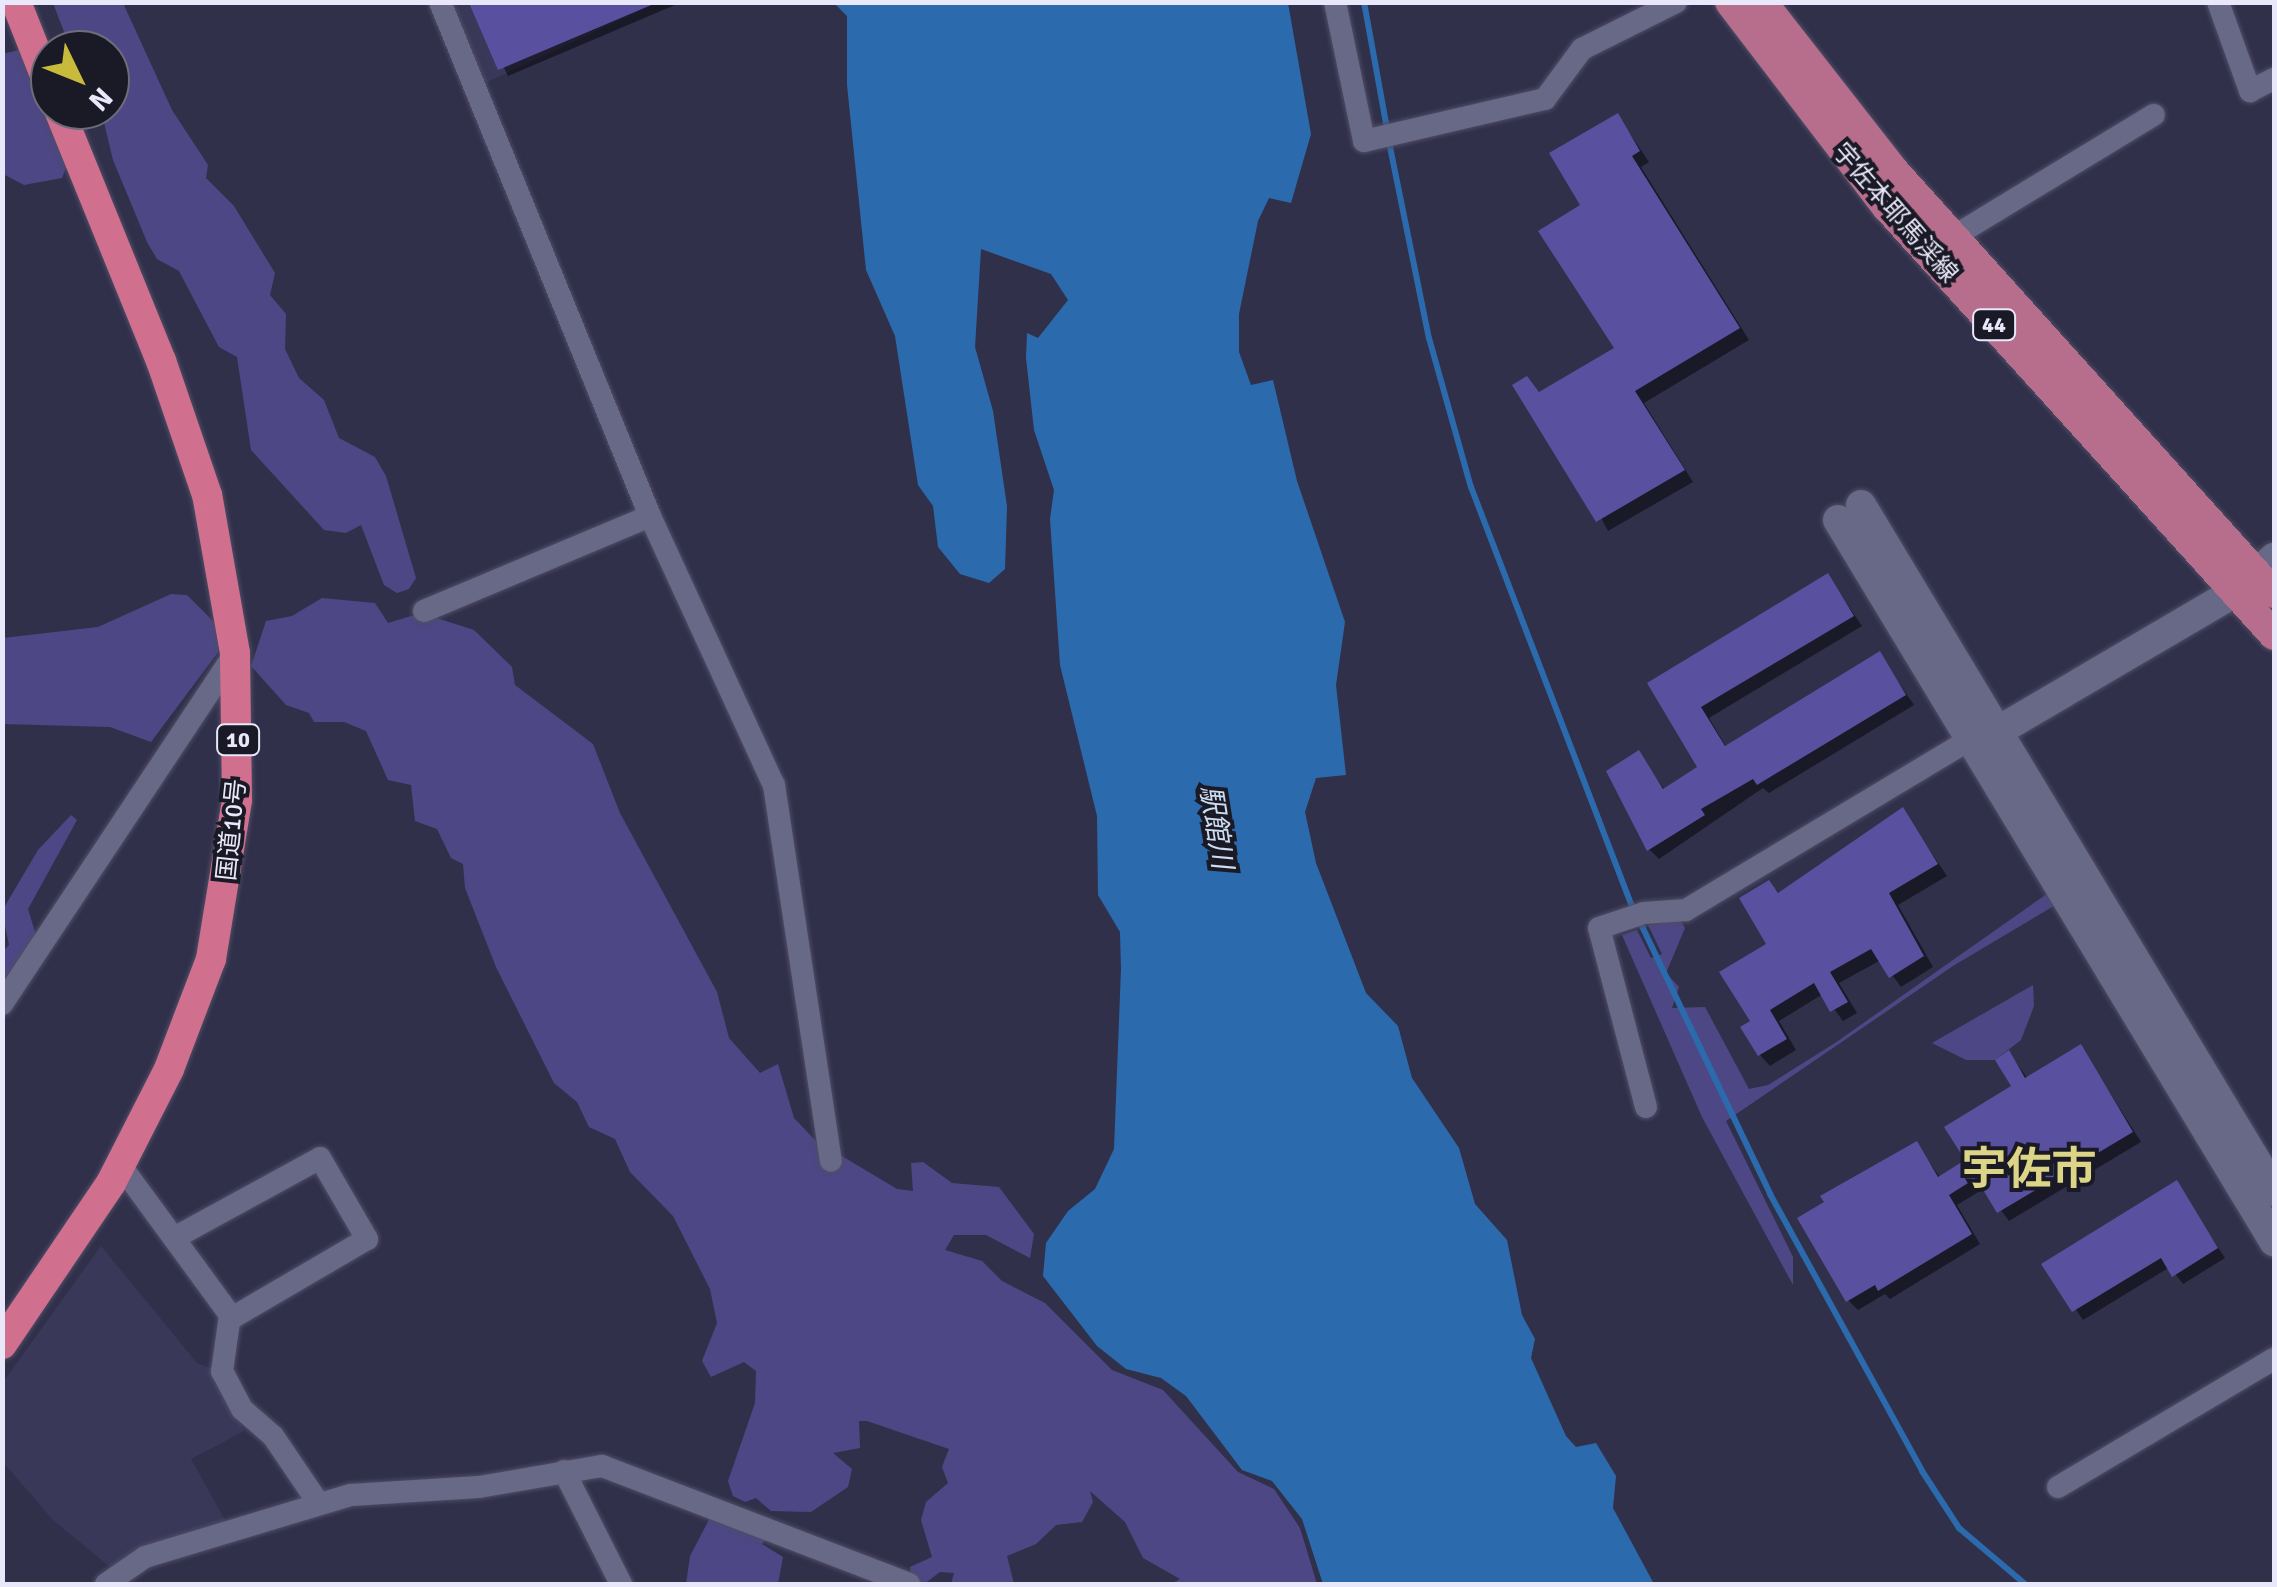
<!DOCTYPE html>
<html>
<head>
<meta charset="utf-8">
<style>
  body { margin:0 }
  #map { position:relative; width:2277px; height:1587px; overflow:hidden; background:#31304b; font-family:Signika,"Noto Sans JP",sans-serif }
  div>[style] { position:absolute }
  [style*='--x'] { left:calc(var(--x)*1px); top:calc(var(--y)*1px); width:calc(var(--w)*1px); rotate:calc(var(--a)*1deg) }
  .built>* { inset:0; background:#3a3859 }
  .green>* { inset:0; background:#4d4785 }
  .water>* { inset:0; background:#2b6bad }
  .shadow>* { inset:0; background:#0007 }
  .stream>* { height:6px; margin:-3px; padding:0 3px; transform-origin:3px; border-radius:3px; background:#2b6bad }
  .building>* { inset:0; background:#59519f }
  .roads { filter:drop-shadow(0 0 2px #4f4d65) drop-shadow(0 0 2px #4f4d65) }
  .minor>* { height:22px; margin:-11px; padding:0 11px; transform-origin:11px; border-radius:11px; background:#686887 }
  .tertiary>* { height:30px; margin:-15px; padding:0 15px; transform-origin:15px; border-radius:15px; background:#686887 }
  .primary>* { height:30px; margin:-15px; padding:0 15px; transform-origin:15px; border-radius:15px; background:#b76e8c }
  .trunk>* { height:30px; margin:-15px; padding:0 15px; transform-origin:15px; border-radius:15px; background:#d1708e }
  span { translate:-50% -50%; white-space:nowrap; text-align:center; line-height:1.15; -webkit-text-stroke:8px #1a1926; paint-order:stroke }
  .shield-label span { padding:2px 8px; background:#1a1926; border:2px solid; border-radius:8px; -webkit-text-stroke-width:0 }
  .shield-label { font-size:22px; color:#e8e8fa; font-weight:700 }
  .street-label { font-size:25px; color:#e8e8fa }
  .water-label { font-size:28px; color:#cedef0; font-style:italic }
  .town-label { font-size:45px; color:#dcd486; font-weight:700 }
  .frame { position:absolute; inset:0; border:5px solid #e8e8fa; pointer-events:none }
  .north { position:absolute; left:30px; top:30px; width:100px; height:100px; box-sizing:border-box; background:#1a1926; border:2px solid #6c6c7b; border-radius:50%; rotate:133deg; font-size:28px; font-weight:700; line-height:40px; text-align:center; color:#e8e8fa }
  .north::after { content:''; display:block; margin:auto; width:35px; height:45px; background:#c8bb3b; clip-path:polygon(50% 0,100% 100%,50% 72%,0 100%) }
</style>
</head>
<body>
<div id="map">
  <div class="built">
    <div style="clip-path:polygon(450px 3px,657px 3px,483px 84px)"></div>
    <div style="clip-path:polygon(101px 1246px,197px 1363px,213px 1369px,244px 1431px,191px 1459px,226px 1522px,136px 1549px,110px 1567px,53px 1520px,3px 1462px,3px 1382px)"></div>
  </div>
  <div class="green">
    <div style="clip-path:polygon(53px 3px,123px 3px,172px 110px,208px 165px,206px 178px,234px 206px,275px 273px,270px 295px,286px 314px,285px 349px,299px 378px,324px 400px,339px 438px,375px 457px,386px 476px,416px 578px,409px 589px,397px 593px,384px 585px,361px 525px,346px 533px,324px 530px,251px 450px,237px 357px,219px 347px,179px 271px,157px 259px,147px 242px,113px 160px,101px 110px,110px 110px,110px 50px,71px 50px)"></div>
    <div style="clip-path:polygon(19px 50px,69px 160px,62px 178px,24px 185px,3px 174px,2px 54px)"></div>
    <div style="clip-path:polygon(171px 594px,187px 595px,214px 622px,219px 651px,151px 742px,110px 727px,3px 724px,3px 638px,98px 627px)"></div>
    <div style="clip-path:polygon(322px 598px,375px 603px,388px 623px,421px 613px,474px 630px,512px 667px,515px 685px,593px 744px,620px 813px,717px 992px,729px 1038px,760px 1073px,778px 1064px,794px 1118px,815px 1140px,897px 1189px,913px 1191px,911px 1163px,923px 1162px,952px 1183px,999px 1187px,1034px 1234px,1030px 1258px,986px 1235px,954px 1235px,945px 1250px,982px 1261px,1002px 1281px,1045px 1303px,1112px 1370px,1163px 1390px,1238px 1472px,1274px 1489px,1300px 1528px,1317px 1584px,1171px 1584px,1180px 1579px,1143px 1558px,1125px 1522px,1090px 1491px,1093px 1502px,1082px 1522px,1056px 1525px,1036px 1544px,1007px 1556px,1014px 1584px,951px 1584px,954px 1573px,940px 1572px,924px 1584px,911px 1577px,910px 1567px,932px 1557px,921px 1520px,926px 1502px,948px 1483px,942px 1467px,949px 1449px,867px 1421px,859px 1421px,860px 1448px,833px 1453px,852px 1469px,848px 1487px,811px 1512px,771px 1511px,756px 1498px,745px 1502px,733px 1496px,728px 1481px,755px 1403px,756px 1371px,744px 1362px,711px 1377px,702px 1361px,717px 1323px,710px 1289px,673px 1216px,630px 1172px,615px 1139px,589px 1127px,577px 1102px,554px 1083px,496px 967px,465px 888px,463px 864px,451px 858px,437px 829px,415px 821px,411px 785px,388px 780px,366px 731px,344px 722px,314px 722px,309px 713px,286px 705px,251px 666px,266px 621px,292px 616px)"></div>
    <div style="clip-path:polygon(71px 815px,77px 820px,28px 909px,36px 935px,3px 985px,3px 951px,9px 945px,2px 911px,38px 850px)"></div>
    <div style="clip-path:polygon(2051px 891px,2057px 904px,1953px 966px,1726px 1121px,1793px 1257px,1793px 1285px,1702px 1117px,1622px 935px,1637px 930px,1651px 958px,1662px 954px,1648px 925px,1680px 920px,1685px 928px,1666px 973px,1679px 987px,1672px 1008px,1705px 1007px,1749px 1089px,1768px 1085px,1835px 1043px)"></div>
    <div style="clip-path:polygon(2033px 985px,2034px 1006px,2021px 1040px,1995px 1060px,1966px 1060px,1932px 1043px)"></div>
    <div style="clip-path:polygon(712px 1514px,772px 1533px,762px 1544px,783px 1557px,778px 1584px,686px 1584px,690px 1556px)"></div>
  </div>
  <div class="water">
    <div style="clip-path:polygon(833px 2px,1288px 3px,1311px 134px,1291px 203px,1269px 198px,1258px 221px,1239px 314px,1239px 352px,1251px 385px,1273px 380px,1297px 481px,1345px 622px,1336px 685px,1346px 775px,1316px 778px,1305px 812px,1316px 863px,1366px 993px,1398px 1026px,1412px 1078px,1459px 1148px,1475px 1204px,1507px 1240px,1522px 1315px,1535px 1339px,1531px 1358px,1566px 1436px,1576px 1447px,1596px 1443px,1616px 1476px,1613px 1508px,1654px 1584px,1323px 1584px,1302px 1519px,1272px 1481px,1242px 1470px,1186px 1396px,1161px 1378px,1126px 1369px,1097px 1346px,1043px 1276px,1046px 1243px,1068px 1211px,1095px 1189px,1114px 1149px,1121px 969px,1120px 932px,1098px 895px,1097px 816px,1060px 665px,1050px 519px,1054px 490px,1034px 430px,1026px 358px,1027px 333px,1038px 338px,1068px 300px,1051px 274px,981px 249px,975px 347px,993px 411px,1007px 506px,1005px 569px,989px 583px,960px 574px,938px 547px,933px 506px,918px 485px,895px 336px,866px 270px,847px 85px,847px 16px)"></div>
  </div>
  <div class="shadow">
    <div style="clip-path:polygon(471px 2px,682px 2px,508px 76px)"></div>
    <div style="clip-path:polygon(1618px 116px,1649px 162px,1641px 167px,1749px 340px,1644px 403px,1693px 482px,1608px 531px,1527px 379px,1541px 394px,1617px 349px,1583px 206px)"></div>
    <div style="clip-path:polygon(1828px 576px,1862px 626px,1709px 718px,1727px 748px,1879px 654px,1914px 705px,1769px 793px,1763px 788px,1659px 859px,1649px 849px,1638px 753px,1665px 790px,1701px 768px,1651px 684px)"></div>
    <div style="clip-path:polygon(1903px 810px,1947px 876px,1898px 905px,1933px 967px,1901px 987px,1881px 960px,1839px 983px,1857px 1013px,1843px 1021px,1823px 994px,1779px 1021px,1796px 1050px,1770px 1066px,1760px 1055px,1753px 1022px,1769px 945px,1769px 883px,1780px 894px)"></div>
    <div style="clip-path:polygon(2081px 1047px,2141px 1142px,2009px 1221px,1985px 1188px,1957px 1205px,1980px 1244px,1890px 1299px,1885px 1294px,1858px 1310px,1848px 1300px,1917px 1144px,1941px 1179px,1968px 1161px,2014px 1087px,2009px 1053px,2028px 1079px)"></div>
    <div style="clip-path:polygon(2176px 1183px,2225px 1258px,2183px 1284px,2170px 1267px,2083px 1320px,2045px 1264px)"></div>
  </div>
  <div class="stream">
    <div style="--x:1364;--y:2;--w:129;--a:79.7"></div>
    <div style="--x:1389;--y:142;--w:200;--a:78.5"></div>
    <div style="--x:1429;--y:338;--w:155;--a:74.3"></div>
    <div style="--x:1471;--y:487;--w:452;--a:69"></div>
    <div style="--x:1639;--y:920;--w:304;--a:64.4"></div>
    <div style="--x:1770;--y:1194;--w:316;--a:61.2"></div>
    <div style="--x:1922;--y:1471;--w:68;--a:57"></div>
    <div style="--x:1959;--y:1528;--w:87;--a:40.3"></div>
  </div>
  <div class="building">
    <div style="clip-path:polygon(469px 3px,656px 3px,498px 70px)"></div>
    <div style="clip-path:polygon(1618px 113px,1640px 151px,1632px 156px,1740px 328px,1635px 391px,1685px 470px,1596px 522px,1512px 385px,1527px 376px,1539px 392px,1614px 348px,1538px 231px,1580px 205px,1549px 153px)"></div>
    <div style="clip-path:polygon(1828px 573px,1854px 616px,1701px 707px,1725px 746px,1880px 651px,1906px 695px,1757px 785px,1753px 779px,1701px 809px,1705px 815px,1647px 851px,1606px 771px,1639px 750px,1663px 789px,1697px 767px,1647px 683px)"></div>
    <div style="clip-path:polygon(1903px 807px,1938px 864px,1889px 893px,1924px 956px,1889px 978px,1871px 949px,1830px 972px,1848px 1002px,1830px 1012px,1814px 983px,1770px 1010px,1787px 1039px,1758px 1056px,1740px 1027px,1750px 1021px,1719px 972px,1766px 944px,1739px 898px,1769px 880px,1778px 893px)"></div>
    <div style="clip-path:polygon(2081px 1044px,2133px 1132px,1997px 1213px,1976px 1178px,1949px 1195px,1972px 1234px,1878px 1291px,1875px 1285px,1846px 1302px,1797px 1218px,1824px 1202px,1820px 1196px,1917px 1141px,1938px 1177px,1965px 1160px,1944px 1127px,2011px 1086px,1995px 1060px,2009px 1050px,2025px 1078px)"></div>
    <div style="clip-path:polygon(2177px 1180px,2218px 1248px,2172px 1277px,2161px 1258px,2072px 1312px,2041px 1264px)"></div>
  </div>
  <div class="roads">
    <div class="minor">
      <div style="--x:440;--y:2;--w:555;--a:67.78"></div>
      <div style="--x:650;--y:516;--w:296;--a:65.3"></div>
      <div style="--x:774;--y:785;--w:380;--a:81.4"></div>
      <div style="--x:1335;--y:2;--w:142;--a:78.2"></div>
      <div style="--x:1364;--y:141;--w:186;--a:-13.1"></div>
      <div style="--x:1545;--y:99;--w:62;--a:-53.5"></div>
      <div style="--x:1582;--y:49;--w:105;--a:-26.6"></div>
      <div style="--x:2218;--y:2;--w:95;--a:70.2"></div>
      <div style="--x:2250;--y:91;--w:27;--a:-27"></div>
      <div style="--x:1953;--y:237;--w:235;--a:-31.3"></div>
      <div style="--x:424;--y:611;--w:245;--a:-22.8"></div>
      <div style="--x:2;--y:1004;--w:421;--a:-56.4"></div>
      <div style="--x:1646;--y:1107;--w:185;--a:-104.7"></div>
      <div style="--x:1599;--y:928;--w:47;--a:-18.4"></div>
      <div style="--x:1644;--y:913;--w:42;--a:-4.1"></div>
      <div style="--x:1686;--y:910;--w:332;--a:-31"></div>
      <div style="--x:121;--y:1166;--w:185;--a:53.8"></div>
      <div style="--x:230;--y:1315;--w:57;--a:98.1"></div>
      <div style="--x:222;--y:1371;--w:43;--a:62.2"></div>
      <div style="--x:242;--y:1409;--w:41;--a:41.1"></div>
      <div style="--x:273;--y:1436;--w:82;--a:55.9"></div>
      <div style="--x:174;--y:1238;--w:166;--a:-28.7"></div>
      <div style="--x:320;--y:1158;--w:94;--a:59.9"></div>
      <div style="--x:367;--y:1239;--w:159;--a:149.7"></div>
      <div style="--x:564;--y:1471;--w:127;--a:63.2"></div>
      <div style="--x:2058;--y:1487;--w:251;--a:-30.7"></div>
      <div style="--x:106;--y:1584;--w:47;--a:-34.7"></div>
      <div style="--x:145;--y:1557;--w:215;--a:-16.8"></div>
      <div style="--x:351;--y:1495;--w:128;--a:-3.6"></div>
      <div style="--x:479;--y:1487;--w:125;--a:-9.7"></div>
      <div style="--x:602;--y:1466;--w:329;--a:21"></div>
    </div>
    <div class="tertiary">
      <div style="--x:1861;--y:505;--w:801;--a:58.95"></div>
      <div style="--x:1838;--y:520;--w:843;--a:58.84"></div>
      <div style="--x:1981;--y:741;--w:294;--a:-30.4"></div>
      <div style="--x:2235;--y:592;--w:52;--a:-41.1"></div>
    </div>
    <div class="primary">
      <div style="--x:1730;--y:2;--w:258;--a:52.6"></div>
      <div style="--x:1887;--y:207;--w:577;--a:47.88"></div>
      <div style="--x:1762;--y:2;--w:214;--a:52"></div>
      <div style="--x:1894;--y:171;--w:568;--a:48"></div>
    </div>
    <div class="trunk">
      <div style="--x:16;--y:2;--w:92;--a:68.4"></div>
      <div style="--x:2;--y:1344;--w:194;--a:-55.9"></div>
      <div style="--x:111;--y:1183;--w:128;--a:-63"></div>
      <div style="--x:169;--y:1069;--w:118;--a:-69.1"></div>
      <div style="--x:211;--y:959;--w:161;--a:-80.7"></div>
      <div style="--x:237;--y:800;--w:147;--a:-90.8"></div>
      <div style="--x:235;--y:653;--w:160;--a:-100"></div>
      <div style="--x:207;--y:495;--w:142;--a:-108.9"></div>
      <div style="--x:161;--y:361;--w:271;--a:-112.1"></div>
    </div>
  </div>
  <div class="shield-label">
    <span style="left:1994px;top:325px">44</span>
    <span style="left:238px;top:740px">10</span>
  </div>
  <div class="street-label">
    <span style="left:1895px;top:213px;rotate:49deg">宇佐本耶馬渓線</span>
    <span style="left:232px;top:830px;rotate:-84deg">国道10号</span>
  </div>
  <div class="water-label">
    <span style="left:1216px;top:827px;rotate:81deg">駅館川</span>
  </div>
  <div class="town-label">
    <span style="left:2029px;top:1170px">宇佐市</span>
  </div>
  <div class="frame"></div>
  <div class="north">N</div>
</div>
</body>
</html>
